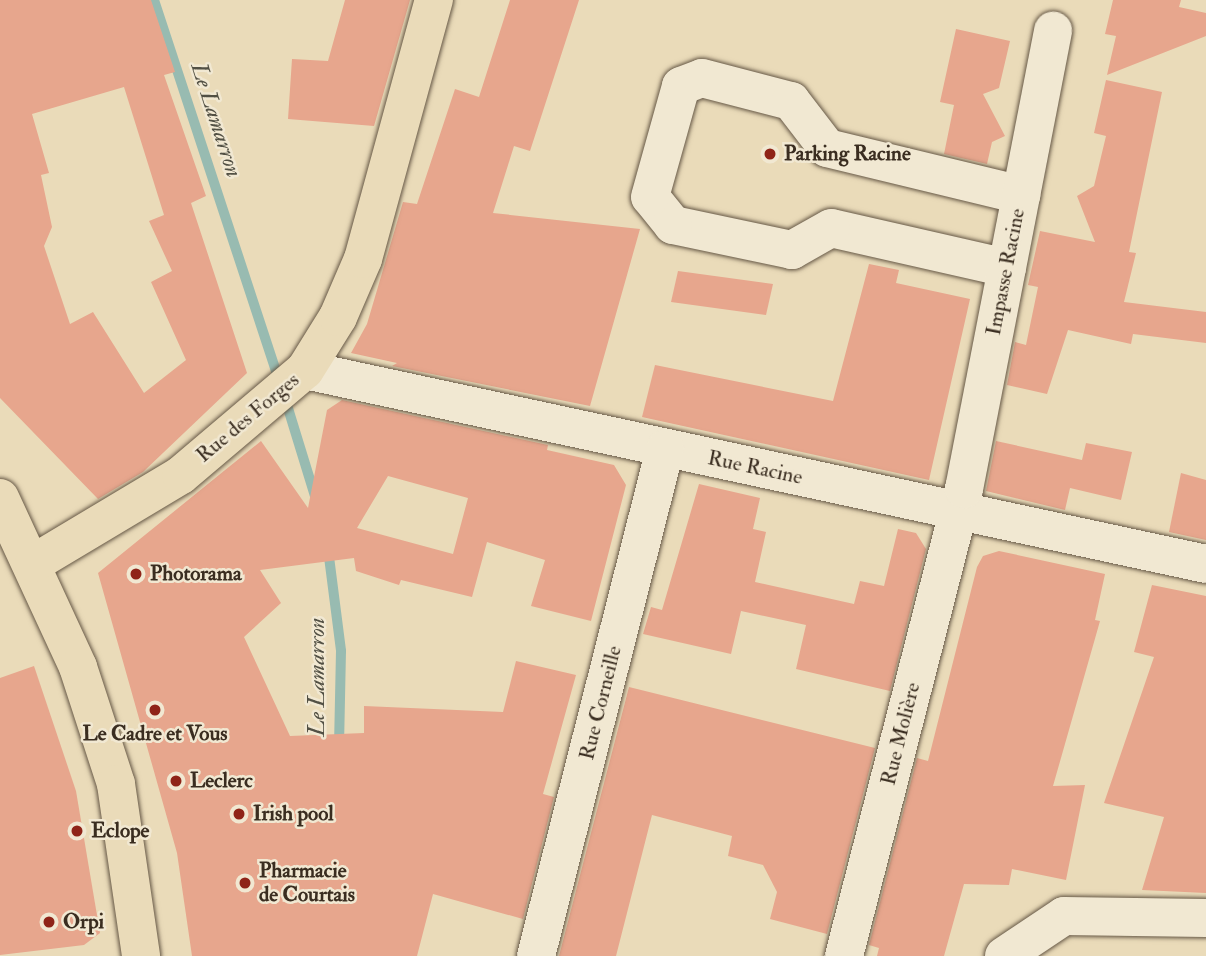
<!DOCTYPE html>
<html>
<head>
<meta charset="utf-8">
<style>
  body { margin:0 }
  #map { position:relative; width:1206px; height:956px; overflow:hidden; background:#eadbb9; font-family:"IM FELL Double Pica",serif }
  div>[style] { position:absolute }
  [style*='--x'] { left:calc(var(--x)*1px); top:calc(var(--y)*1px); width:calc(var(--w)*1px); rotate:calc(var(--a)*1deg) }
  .stream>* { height:10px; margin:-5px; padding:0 5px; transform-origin:5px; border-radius:5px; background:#98bbb1 }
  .building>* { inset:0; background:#e7a68d }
  .roads { filter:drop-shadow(0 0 2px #665846) drop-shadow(0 0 2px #665846) }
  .minor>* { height:38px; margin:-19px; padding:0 19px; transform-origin:19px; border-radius:19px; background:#f1e8d2 }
  .major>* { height:38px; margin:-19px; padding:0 19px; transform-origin:19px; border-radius:19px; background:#eadbb9 }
  .dots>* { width:19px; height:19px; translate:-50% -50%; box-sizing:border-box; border:4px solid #f1e8d2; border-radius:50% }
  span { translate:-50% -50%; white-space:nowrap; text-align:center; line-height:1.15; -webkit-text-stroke:5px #f1e8d2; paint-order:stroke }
  .poi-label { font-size:21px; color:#3a2d20; font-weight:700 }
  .left { translate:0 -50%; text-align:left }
  .street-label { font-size:21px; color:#3a2d20 }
  .water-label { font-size:23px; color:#525044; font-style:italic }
</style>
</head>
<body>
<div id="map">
  <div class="stream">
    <div style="--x:154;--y:0;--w:391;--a:71.8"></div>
    <div style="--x:287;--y:405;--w:98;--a:72.9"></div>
    <div style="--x:328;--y:549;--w:103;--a:82.7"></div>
    <div style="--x:341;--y:651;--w:98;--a:91.2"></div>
  </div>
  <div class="building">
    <div style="clip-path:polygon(evenodd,0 0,151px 0,175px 72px,164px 75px,206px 196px,191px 203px,247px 373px,143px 472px,98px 499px,0 398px,0 0,124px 87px,164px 215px,149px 221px,172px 271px,151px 282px,186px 360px,144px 393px,93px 312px,70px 324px,44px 246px,52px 227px,41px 175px,49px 173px,32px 114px,124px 87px)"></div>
    <div style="clip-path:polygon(345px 0,410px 0,374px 126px,288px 119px,292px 59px,328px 61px)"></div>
    <div style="clip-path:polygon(510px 0,579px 0,530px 151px,514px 146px,493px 213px,640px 229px,590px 406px,392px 366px,397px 363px,351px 353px,367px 324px,403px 202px,417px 204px,455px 89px,479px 97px)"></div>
    <div style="clip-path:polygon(1113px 0,1181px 0,1179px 7px,1206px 13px,1206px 36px,1107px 75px,1116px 36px,1105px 34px)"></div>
    <div style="clip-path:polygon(956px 29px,1010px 41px,999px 88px,983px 94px,1005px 136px,992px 142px,987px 164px,944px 154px,954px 105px,940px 102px)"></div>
    <div style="clip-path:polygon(1106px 80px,1162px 92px,1129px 252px,1136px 253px,1124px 302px,1206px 312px,1206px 343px,1133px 334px,1131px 344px,1068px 330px,1047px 394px,1007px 385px,1015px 342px,1026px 345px,1038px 287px,1028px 285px,1040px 231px,1095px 242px,1077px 196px,1094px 186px,1106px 136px,1094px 133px)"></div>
    <div style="clip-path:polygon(869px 264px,899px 270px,896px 283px,970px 299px,929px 480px,642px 417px,655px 365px,833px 401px)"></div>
    <div style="clip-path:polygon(678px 271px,773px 284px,766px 315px,671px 302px)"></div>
    <div style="clip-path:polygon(evenodd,342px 400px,548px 445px,547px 450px,614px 465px,626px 485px,591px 621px,531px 606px,545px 560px,487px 542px,472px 597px,401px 580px,399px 585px,356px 571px,354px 558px,260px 570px,281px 603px,244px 637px,290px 736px,364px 733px,364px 706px,503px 712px,516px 661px,576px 675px,543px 794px,554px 797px,523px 919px,433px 894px,417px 956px,192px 956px,177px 853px,98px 573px,261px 441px,308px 508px,327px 410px,342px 400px,388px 476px,468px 498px,453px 554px,357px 528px,388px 476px)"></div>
    <div style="clip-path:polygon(996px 441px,1082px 460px,1086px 443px,1132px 452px,1121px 500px,1070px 488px,1065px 510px,986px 491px)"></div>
    <div style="clip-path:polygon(1181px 473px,1206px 480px,1206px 540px,1169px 532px)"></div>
    <div style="clip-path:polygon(699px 484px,760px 498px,753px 529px,766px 532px,755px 582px,854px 604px,860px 581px,884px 586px,898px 529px,916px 533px,926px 549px,890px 691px,796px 669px,806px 625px,741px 611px,731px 654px,643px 634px,651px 607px,662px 610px)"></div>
    <div style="clip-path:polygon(999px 551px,1105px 574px,1095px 620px,1100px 621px,1053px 786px,1085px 785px,1066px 880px,1012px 869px,1009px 885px,964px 884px,944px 956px,877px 956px,879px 948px,869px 945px,917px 758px,928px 761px,977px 567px,983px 556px)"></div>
    <div style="clip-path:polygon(1152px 585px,1206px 596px,1206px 893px,1142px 890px,1164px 817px,1104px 803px,1154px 657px,1134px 652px)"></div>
    <div style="clip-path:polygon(34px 666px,76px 791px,100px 933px,84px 945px,0 955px,0 678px)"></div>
    <div style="clip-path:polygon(629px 687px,875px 748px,827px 934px,770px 919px,777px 892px,763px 865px,728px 856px,732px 836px,652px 815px,616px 956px,559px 956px)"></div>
  </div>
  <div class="roads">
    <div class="minor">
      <div style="--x:1007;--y:268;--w:180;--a:-167.2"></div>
      <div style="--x:831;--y:228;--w:45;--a:150.6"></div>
      <div style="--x:792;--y:250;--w:122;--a:-168.1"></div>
      <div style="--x:673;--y:225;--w:36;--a:-129"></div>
      <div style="--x:650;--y:197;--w:115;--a:-74.4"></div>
      <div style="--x:681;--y:86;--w:22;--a:-21"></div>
      <div style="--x:702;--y:78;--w:92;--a:14.5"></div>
      <div style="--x:791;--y:101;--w:59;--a:52.5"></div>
      <div style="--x:827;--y:148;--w:200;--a:13.6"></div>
      <div style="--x:305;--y:370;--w:922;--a:12.15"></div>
      <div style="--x:536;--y:956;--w:523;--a:-75.72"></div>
      <div style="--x:844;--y:956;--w:482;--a:-75.6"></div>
      <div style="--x:964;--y:489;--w:467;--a:-79"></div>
      <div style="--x:1004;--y:956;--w:72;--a:-33.7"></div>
      <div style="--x:1064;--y:916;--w:142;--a:0.8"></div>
    </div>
    <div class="major">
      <div style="--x:0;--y:498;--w:186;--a:65.2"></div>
      <div style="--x:78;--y:667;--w:123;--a:72"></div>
      <div style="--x:116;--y:784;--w:174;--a:81.7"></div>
      <div style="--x:34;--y:563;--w:171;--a:-30.9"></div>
      <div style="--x:181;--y:475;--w:162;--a:-40.3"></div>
      <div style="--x:305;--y:370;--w:62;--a:-58.1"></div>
      <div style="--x:338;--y:317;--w:63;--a:-66.7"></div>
      <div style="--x:363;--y:259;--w:269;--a:-74.7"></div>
    </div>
  </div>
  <div class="dots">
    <div style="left:770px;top:154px;background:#8f2418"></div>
    <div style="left:136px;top:574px;background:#8f2418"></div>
    <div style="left:155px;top:710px;background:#8f2418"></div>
    <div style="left:176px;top:781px;background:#8f2418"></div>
    <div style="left:239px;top:814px;background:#8f2418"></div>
    <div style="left:77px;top:831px;background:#8f2418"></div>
    <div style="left:245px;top:883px;background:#8f2418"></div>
    <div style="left:49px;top:922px;background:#8f2418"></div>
  </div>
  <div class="poi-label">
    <span class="left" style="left:784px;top:154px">Parking Racine</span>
    <span class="left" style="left:150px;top:574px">Photorama</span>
    <span style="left:155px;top:734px">Le Cadre et Vous</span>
    <span class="left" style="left:190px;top:781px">Leclerc</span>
    <span class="left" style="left:253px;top:814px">Irish pool</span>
    <span class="left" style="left:91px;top:831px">Eclope</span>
    <span class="left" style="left:259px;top:883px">Pharmacie<br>de Courtais</span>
    <span class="left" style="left:63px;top:922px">Orpi</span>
  </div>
  <div class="street-label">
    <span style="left:1006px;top:272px;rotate:-79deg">Impasse Racine</span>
    <span style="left:248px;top:418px;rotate:-40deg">Rue des Forges</span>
    <span style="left:755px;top:468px;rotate:12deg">Rue Racine</span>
    <span style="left:601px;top:703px;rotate:-76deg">Rue Corneille</span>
    <span style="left:901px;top:734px;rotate:-76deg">Rue Molière</span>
  </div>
  <div class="water-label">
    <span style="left:216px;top:120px;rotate:72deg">Le Lamarron</span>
    <span style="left:317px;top:677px;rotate:-90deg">Le Lamarron</span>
  </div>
</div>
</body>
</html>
